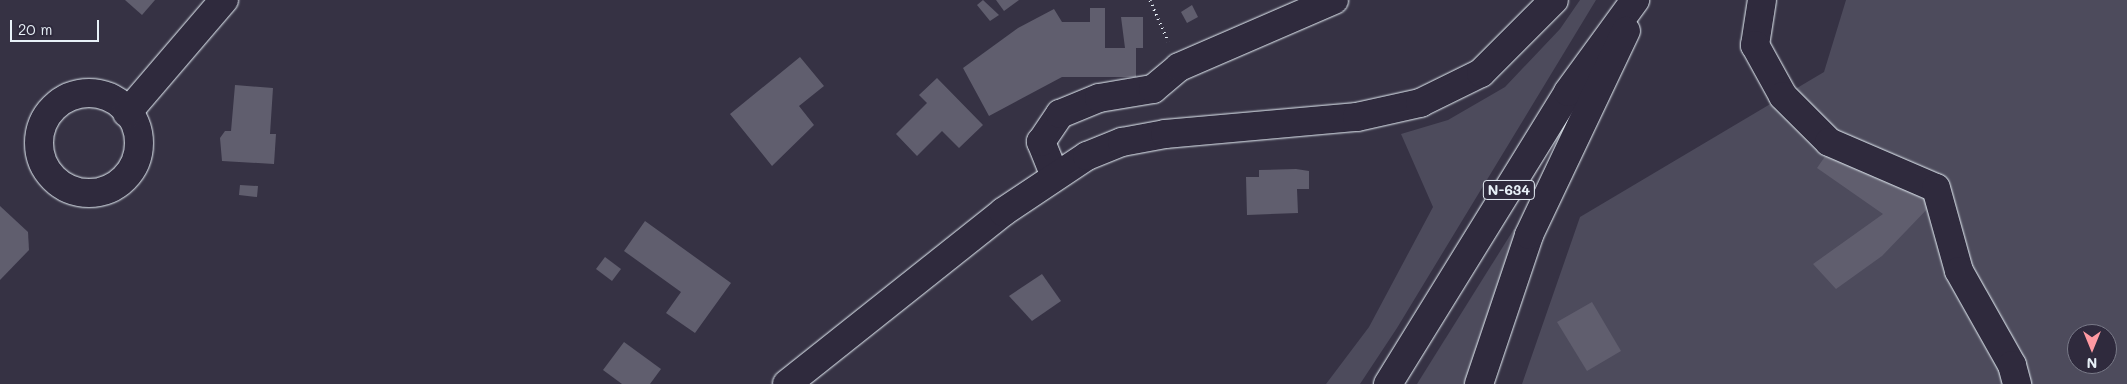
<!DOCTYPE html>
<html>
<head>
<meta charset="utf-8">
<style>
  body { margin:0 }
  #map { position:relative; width:2127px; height:384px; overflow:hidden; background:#363244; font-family:Mali,sans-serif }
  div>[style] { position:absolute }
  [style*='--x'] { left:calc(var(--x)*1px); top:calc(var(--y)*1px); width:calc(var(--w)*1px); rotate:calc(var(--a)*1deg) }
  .green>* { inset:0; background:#4d4b5c }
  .building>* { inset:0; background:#605e6e }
  .path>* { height:3px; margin-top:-1.5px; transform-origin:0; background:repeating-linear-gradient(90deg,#e8f1f8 0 1px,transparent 0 5px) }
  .roads { filter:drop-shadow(0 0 1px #e8f1f8) drop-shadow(0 0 1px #e8f1f8) }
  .minor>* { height:28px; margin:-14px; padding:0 14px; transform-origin:14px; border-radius:14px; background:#2f2a3d }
  .minor>.ring { margin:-14px; padding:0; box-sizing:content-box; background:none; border:28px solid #2f2a3d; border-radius:50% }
  .highway>* { height:28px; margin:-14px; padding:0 14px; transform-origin:14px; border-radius:14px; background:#2f2a3d }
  span { translate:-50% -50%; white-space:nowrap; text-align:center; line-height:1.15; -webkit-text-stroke:5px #2f2a3d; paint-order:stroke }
  .shield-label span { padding:1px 4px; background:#2f2a3d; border:1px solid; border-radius:4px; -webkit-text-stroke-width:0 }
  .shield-label { font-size:14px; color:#e8f1f8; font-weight:700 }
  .north { position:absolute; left:2067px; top:324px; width:50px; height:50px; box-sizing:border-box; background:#2f2a3d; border:1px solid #797a88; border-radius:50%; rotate:180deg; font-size:14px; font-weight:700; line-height:20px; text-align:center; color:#e8f1f8 }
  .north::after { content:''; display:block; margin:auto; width:18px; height:22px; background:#ff9aa2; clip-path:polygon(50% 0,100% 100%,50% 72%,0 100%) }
  .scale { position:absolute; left:10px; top:20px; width:89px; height:22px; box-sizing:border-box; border:2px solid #e8f1f8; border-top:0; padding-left:6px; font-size:15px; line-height:18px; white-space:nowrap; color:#e8f1f8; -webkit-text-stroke:4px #2f2a3d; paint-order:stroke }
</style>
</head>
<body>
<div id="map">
  <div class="green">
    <div style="clip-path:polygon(1580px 0,1596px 0,1397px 328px,1360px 384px,1326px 384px,1369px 327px,1433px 207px,1401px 134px,1448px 120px,1505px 87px,1560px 29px)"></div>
    <div style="clip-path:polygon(evenodd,1846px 0,2127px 0,2127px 384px,1522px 384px,1580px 217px,1824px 72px,1846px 0,2077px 334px,2107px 334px,2107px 364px,2077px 364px,2077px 334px)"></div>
    <div style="clip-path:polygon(1514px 229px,1519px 232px,1464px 384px,1417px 384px)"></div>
  </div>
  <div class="building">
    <div style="clip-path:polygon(125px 0,155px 0,142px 15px)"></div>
    <div style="clip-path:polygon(983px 0,999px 15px,990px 21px,977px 5px)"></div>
    <div style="clip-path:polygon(996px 0,1019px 0,1004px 11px)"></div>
    <div style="clip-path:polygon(1192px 5px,1198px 17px,1187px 23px,1181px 12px)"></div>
    <div style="clip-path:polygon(1090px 8px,1105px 8px,1105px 48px,1125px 48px,1121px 17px,1143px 17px,1143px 48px,1136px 48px,1136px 77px,1062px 77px,989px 116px,963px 68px,1018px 28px,1054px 9px,1062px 22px,1090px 22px)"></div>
    <div style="clip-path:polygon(800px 57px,824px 86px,799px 106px,814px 125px,772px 166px,730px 114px)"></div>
    <div style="clip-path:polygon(937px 78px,983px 125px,959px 148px,942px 131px,917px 156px,896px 134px,927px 103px,919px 95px)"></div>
    <div style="clip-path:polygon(235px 85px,273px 88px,270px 134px,276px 134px,274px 164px,222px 161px,220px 138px,225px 131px,231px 131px)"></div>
    <div style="clip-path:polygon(1833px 145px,1932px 204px,1882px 256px,1836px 289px,1813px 264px,1883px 214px,1817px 168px)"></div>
    <div style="clip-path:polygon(1296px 169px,1309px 171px,1309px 189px,1297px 189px,1298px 213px,1247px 215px,1246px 177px,1259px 177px,1259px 170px)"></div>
    <div style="clip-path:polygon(240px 185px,258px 186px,257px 197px,239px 195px)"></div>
    <div style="clip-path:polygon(0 206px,28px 232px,29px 250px,0 280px)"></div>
    <div style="clip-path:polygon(645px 221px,731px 283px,695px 333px,666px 313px,681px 292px,624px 251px)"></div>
    <div style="clip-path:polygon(605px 257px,621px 269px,612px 281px,596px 269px)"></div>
    <div style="clip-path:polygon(1042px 274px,1061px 301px,1032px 321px,1009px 296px)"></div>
    <div style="clip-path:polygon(1592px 302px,1621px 351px,1587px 371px,1557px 322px)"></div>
    <div style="clip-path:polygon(624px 342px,661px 369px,650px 384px,622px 384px,603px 370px)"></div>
  </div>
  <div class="path">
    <div style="--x:1150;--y:0;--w:45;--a:66.3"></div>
  </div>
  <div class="roads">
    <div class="minor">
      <div style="--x:1762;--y:0;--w:46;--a:98.8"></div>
      <div style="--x:1755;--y:45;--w:58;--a:61.2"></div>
      <div style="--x:1783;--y:96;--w:65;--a:45"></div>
      <div style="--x:1829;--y:142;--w:116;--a:23.3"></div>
      <div style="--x:1936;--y:188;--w:86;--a:74.5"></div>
      <div style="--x:1959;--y:271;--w:108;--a:60.6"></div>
      <div style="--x:2012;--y:365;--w:20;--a:75"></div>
      <div class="ring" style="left:39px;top:93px;width:72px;height:72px"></div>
      <div style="--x:127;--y:113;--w:149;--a:-49.4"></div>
      <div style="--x:1054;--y:174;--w:35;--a:-112"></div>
      <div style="--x:1041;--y:142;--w:34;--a:-56"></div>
      <div style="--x:1060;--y:114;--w:42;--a:-22.3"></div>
      <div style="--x:1099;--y:98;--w:55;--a:-9.5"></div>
      <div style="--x:1153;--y:89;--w:34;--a:-40"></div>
      <div style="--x:1179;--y:67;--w:169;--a:-23.4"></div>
    </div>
    <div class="highway">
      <div style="--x:787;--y:384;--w:276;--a:-38.5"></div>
      <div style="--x:1003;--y:212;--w:101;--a:-33.7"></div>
      <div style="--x:1087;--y:156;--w:38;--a:-22"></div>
      <div style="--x:1122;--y:142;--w:44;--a:-10.5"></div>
      <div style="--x:1165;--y:134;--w:193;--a:-5.1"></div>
      <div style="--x:1357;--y:117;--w:65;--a:-12.5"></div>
      <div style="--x:1420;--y:103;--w:68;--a:-26.2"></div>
      <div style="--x:1481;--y:73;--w:103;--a:-45"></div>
      <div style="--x:1388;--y:384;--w:343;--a:-58.3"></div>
      <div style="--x:1568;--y:92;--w:114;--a:-53.9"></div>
      <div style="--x:1479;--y:384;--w:157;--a:-71.4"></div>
      <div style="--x:1529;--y:235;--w:226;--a:-64.6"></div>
    </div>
  </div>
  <div class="shield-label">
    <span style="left:1509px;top:190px">N-634</span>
  </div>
  <div class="north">N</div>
  <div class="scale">20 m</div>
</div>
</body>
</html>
